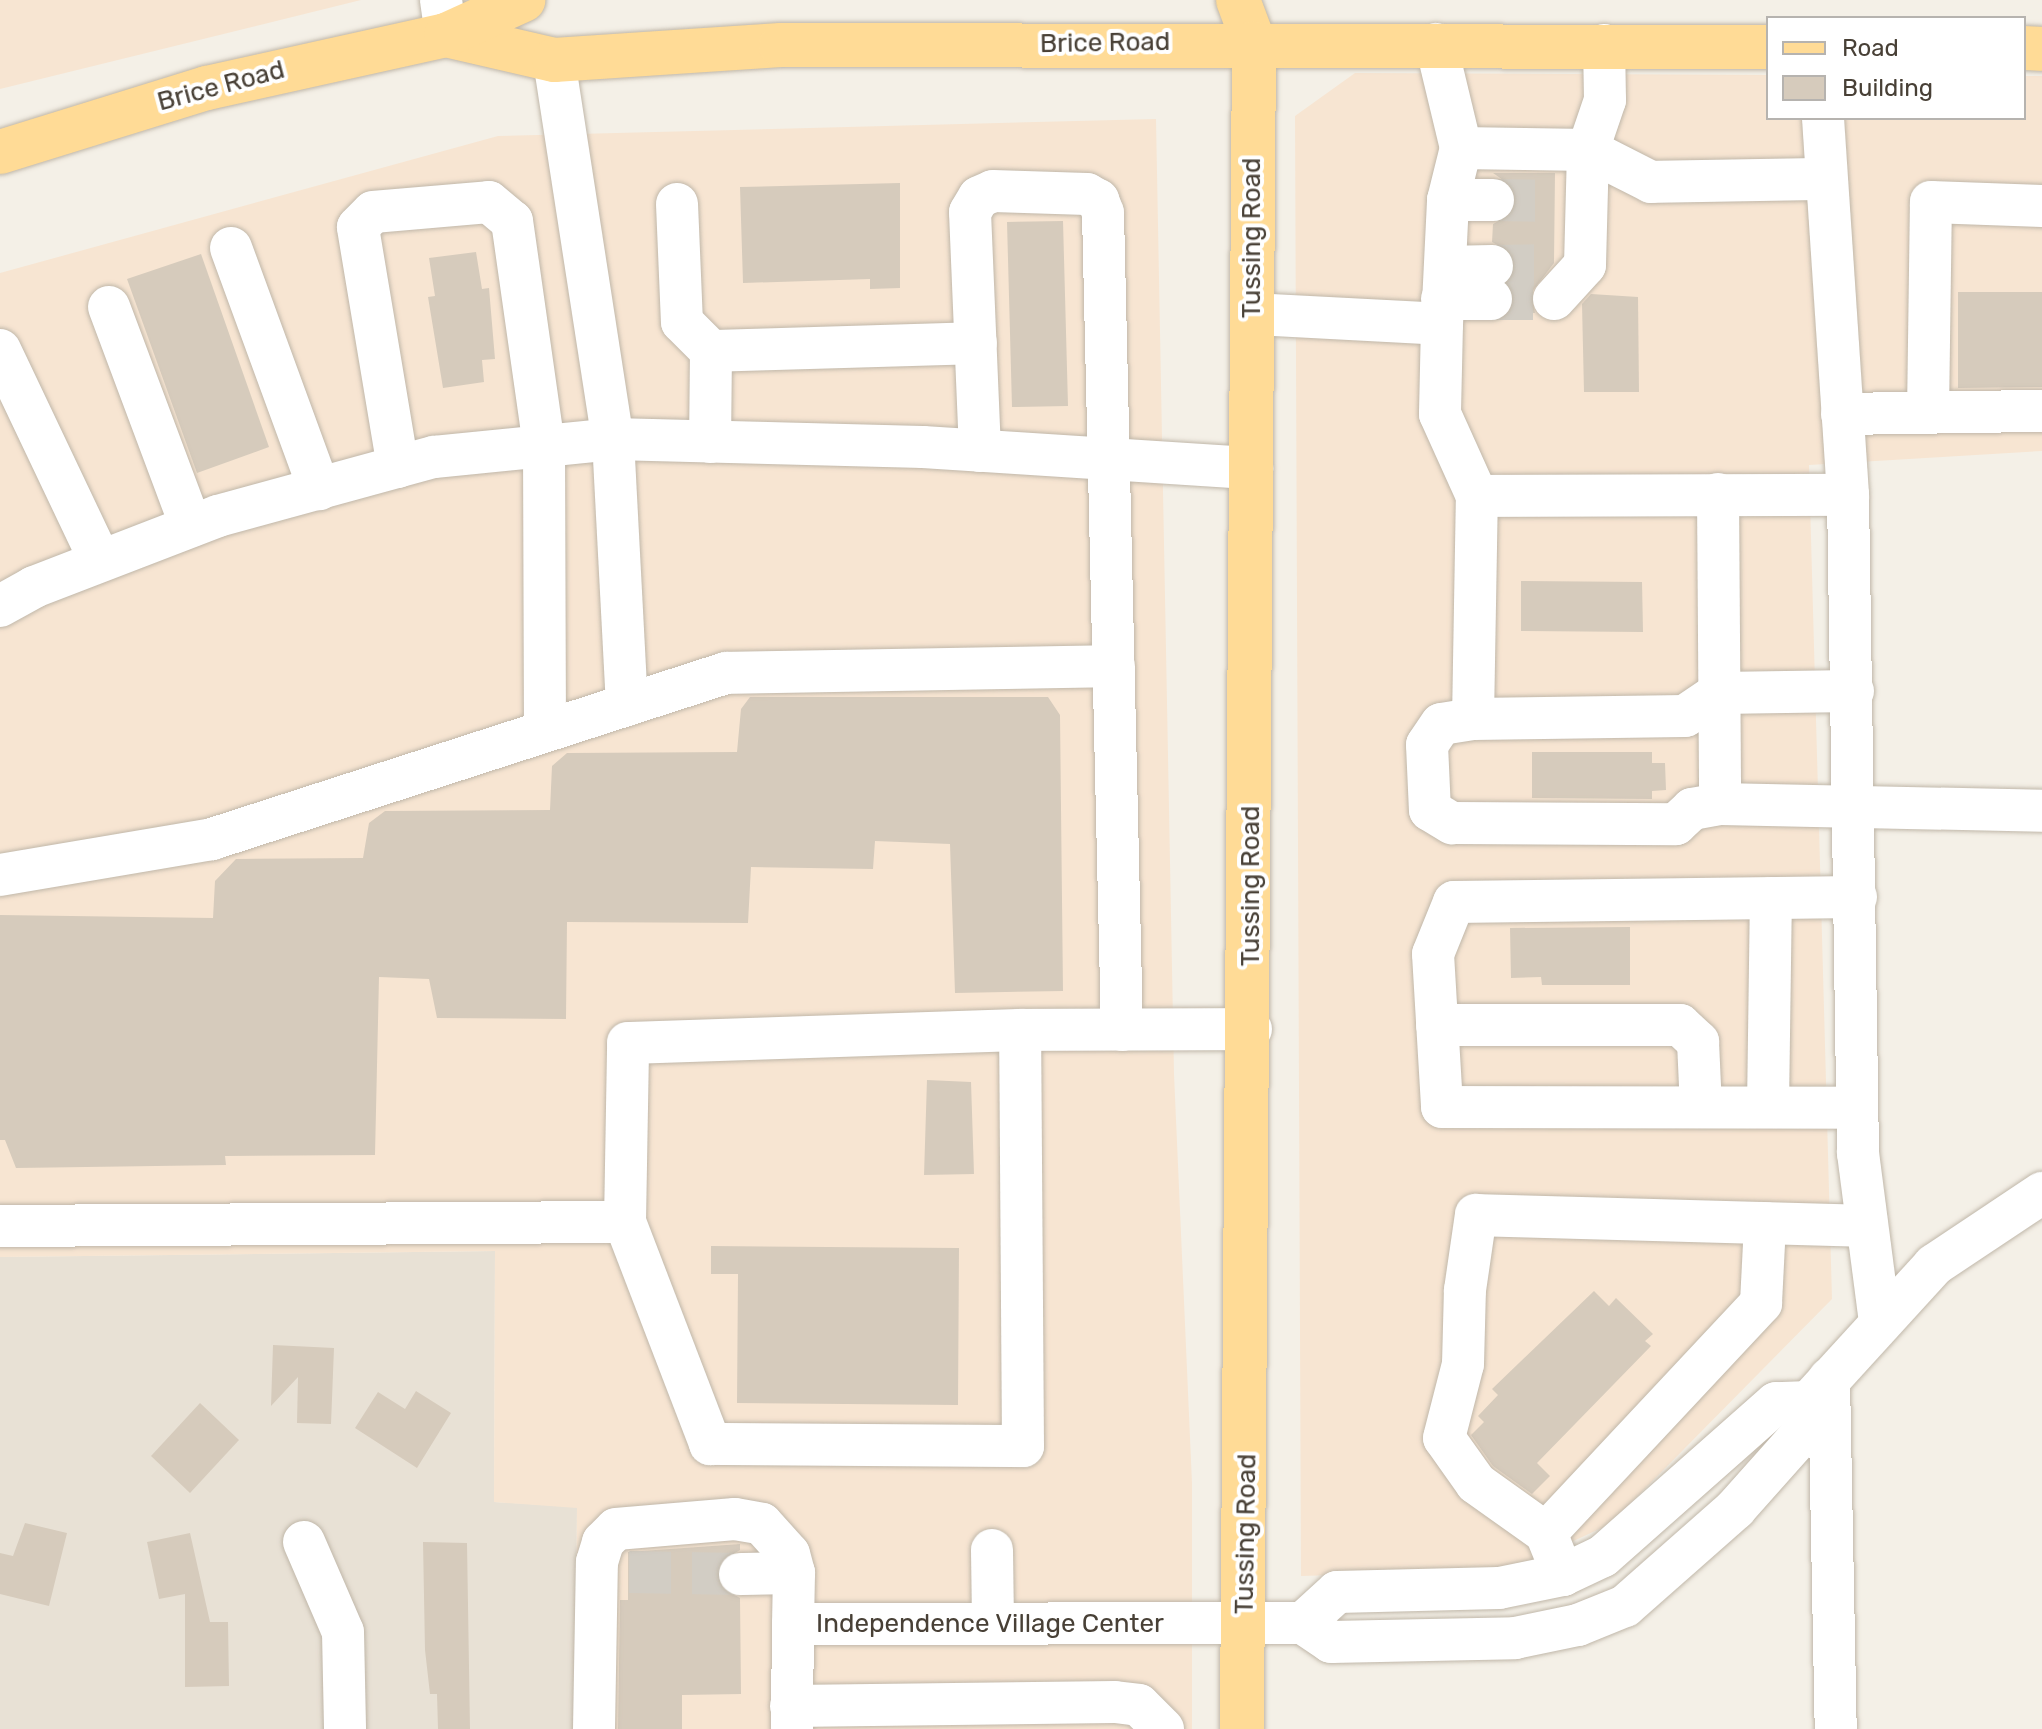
<!DOCTYPE html>
<html>
<head>
<meta charset="utf-8">
<style>
  body { margin:0 }
  #map { position:relative; width:2042px; height:1729px; overflow:hidden; background:#f4f0e7; font-family:Rubik,sans-serif }
  div>[style] { position:absolute }
  [style*='--x'] { left:calc(var(--x)*1px); top:calc(var(--y)*1px); width:calc(var(--w)*1px); rotate:calc(var(--a)*1deg) }
  .residential>* { inset:0; background:#e8e1d5 }
  .commercial>* { inset:0; background:#f7e5d2 }
  .building>* { inset:0; background:#d6cbbc }
  .minor-tunnel>* { height:42px; margin-top:-21px; transform-origin:0; background:repeating-linear-gradient(90deg,#d2cdc4 0 42px,transparent 0 63px) }
  .roads { filter:drop-shadow(0 0 2px #c0b7a9) drop-shadow(0 0 2px #c0b7a9) }
  .minor>* { height:42px; margin:-21px; padding:0 21px; transform-origin:21px; border-radius:21px; background:#fff }
  .major>* { height:44px; margin:-22px; padding:0 22px; transform-origin:22px; border-radius:22px; background:#ffdb96 }
  span { translate:-50% -50%; white-space:nowrap; text-align:center; line-height:1.15; -webkit-text-stroke:8px #fff; paint-order:stroke }
  .street-label { font-size:26px; color:#484036 }
  .legend { position:absolute; left:1766px; top:16px; width:260px; height:104px; box-sizing:border-box; background:#fff; border:2px solid #b6b3af; margin:0; padding:10px 14px; list-style:none; font-size:24px; color:#484036 }
  .legend li { display:flex; align-items:center; gap:16px; height:40px }
  .legend b { width:40px; border:2px solid #b6b3af }
</style>
</head>
<body>
<div id="map">
  <div class="residential">
    <div style="clip-path:polygon(495px 1251px,494px 1502px,577px 1507px,575px 1729px,0 1729px,0 1257px)"></div>
  </div>
  <div class="commercial">
    <div style="clip-path:polygon(0 0,361px 0,0 89px)"></div>
    <div style="clip-path:polygon(1355px 73px,1768px 75px,1768px 118px,2024px 118px,2024px 76px,2042px 76px,2042px 451px,1809px 465px,1832px 1299px,1610px 1524px,1511px 1570px,1301px 1576px,1295px 116px)"></div>
    <div style="clip-path:polygon(1156px 119px,1174px 1074px,1192px 1483px,1192px 1729px,575px 1729px,577px 1508px,494px 1502px,495px 1251px,0 1257px,0 273px,498px 136px)"></div>
  </div>
  <div class="building">
    <div style="clip-path:polygon(1493px 173px,1555px 173px,1554px 263px,1531px 293px,1535px 313px,1510px 313px,1515px 298px,1508px 283px,1516px 265px,1512px 253px,1492px 242px,1493px 224px,1513px 213px,1517px 199px,1513px 187px)"></div>
    <div style="clip-path:polygon(900px 183px,900px 288px,870px 289px,870px 279px,743px 283px,740px 187px)"></div>
    <div style="clip-path:polygon(1063px 221px,1068px 406px,1012px 407px,1007px 222px)"></div>
    <div style="clip-path:polygon(476px 252px,482px 289px,489px 288px,495px 359px,482px 360px,484px 382px,443px 388px,428px 297px,435px 296px,429px 258px)"></div>
    <div style="clip-path:polygon(201px 254px,269px 447px,197px 473px,127px 279px)"></div>
    <div style="clip-path:polygon(1958px 292px,2042px 292px,2042px 387px,1958px 388px)"></div>
    <div style="clip-path:polygon(1591px 294px,1638px 297px,1639px 392px,1584px 392px,1582px 304px)"></div>
    <div style="clip-path:polygon(1521px 581px,1642px 582px,1643px 632px,1521px 631px)"></div>
    <div style="clip-path:polygon(750px 697px,1048px 697px,1060px 715px,1063px 991px,955px 993px,950px 844px,875px 841px,873px 869px,751px 867px,748px 923px,567px 922px,566px 1019px,437px 1018px,429px 979px,379px 977px,375px 1155px,225px 1156px,226px 1165px,16px 1168px,5px 1140px,0 1140px,0 915px,213px 918px,215px 881px,236px 859px,363px 858px,369px 823px,385px 811px,550px 810px,552px 766px,567px 753px,737px 752px,741px 709px)"></div>
    <div style="clip-path:polygon(1532px 752px,1652px 752px,1652px 763px,1665px 763px,1666px 790px,1652px 791px,1652px 799px,1532px 798px)"></div>
    <div style="clip-path:polygon(1630px 927px,1630px 985px,1542px 985px,1541px 977px,1511px 978px,1510px 928px)"></div>
    <div style="clip-path:polygon(927px 1080px,971px 1082px,974px 1174px,924px 1175px)"></div>
    <div style="clip-path:polygon(711px 1246px,959px 1248px,958px 1405px,737px 1403px,738px 1274px,711px 1274px)"></div>
    <div style="clip-path:polygon(1594px 1291px,1609px 1306px,1616px 1298px,1653px 1334px,1645px 1341px,1651px 1346px,1537px 1463px,1550px 1476px,1532px 1494px,1493px 1466px,1471px 1435px,1484px 1422px,1478px 1416px,1498px 1395px,1492px 1389px)"></div>
    <div style="clip-path:polygon(273px 1345px,334px 1348px,331px 1424px,297px 1423px,298px 1377px,271px 1406px)"></div>
    <div style="clip-path:polygon(416px 1391px,451px 1413px,417px 1468px,355px 1428px,378px 1392px,405px 1409px)"></div>
    <div style="clip-path:polygon(200px 1403px,239px 1440px,190px 1493px,151px 1456px)"></div>
    <div style="clip-path:polygon(25px 1523px,67px 1533px,49px 1606px,0 1594px,0 1553px,13px 1556px)"></div>
    <div style="clip-path:polygon(190px 1533px,210px 1622px,228px 1622px,229px 1686px,185px 1687px,185px 1594px,159px 1599px,147px 1542px)"></div>
    <div style="clip-path:polygon(423px 1542px,467px 1543px,470px 1729px,438px 1729px,437px 1694px,430px 1694px,425px 1650px)"></div>
    <div style="clip-path:polygon(740px 1544px,740px 1550px,719px 1562px,716px 1574px,720px 1587px,740px 1598px,741px 1694px,682px 1695px,682px 1729px,618px 1729px,620px 1600px,628px 1600px,628px 1552px)"></div>
  </div>
  <div class="minor-tunnel">
    <div style="--x:1493;--y:200;--w:62;--a:0.9"></div>
    <div style="--x:1492;--y:266;--w:62;--a:-0.9"></div>
    <div style="--x:1491;--y:299;--w:63;--a:0"></div>
    <div style="--x:629;--y:1572;--w:111;--a:1"></div>
  </div>
  <div class="roads">
    <div class="minor">
      <div style="--x:441;--y:0;--w:35;--a:82"></div>
      <div style="--x:1436;--y:44;--w:107;--a:76.5"></div>
      <div style="--x:1461;--y:148;--w:127;--a:0.9"></div>
      <div style="--x:1588;--y:150;--w:53;--a:-71.2"></div>
      <div style="--x:1605;--y:100;--w:55;--a:-91"></div>
      <div style="--x:554;--y:60;--w:384;--a:81.2"></div>
      <div style="--x:613;--y:439;--w:266;--a:87"></div>
      <div style="--x:1823;--y:118;--w:378;--a:86.2"></div>
      <div style="--x:1848;--y:495;--w:658;--a:89.13"></div>
      <div style="--x:1858;--y:1153;--w:171;--a:82.6"></div>
      <div style="--x:1448;--y:200;--w:45;--a:0"></div>
      <div style="--x:677;--y:204;--w:118;--a:87.6"></div>
      <div style="--x:682;--y:322;--w:41;--a:45"></div>
      <div style="--x:711;--y:351;--w:91;--a:90.6"></div>
      <div style="--x:231;--y:248;--w:257;--a:69.9"></div>
      <div style="--x:1445;--y:267;--w:47;--a:-1.2"></div>
      <div style="--x:1442;--y:299;--w:49;--a:0"></div>
      <div style="--x:1554;--y:299;--w:46;--a:-47.6"></div>
      <div style="--x:1585;--y:265;--w:115;--a:-88.5"></div>
      <div style="--x:1588;--y:150;--w:71;--a:26.9"></div>
      <div style="--x:1651;--y:182;--w:174;--a:-1"></div>
      <div style="--x:109;--y:307;--w:234;--a:69.5"></div>
      <div style="--x:1253;--y:314;--w:189;--a:3"></div>
      <div style="--x:1442;--y:324;--w:90;--a:91.3"></div>
      <div style="--x:1440;--y:414;--w:90;--a:65.7"></div>
      <div style="--x:1477;--y:496;--w:371;--a:-0.2"></div>
      <div style="--x:1442;--y:324;--w:124;--a:-87.2"></div>
      <div style="--x:1448;--y:200;--w:54;--a:-76"></div>
      <div style="--x:0;--y:350;--w:233;--a:64.6"></div>
      <div style="--x:711;--y:351;--w:265;--a:-1.7"></div>
      <div style="--x:1928;--y:413;--w:211;--a:-89.2"></div>
      <div style="--x:1931;--y:202;--w:111;--a:2.1"></div>
      <div style="--x:1842;--y:414;--w:200;--a:-0.9"></div>
      <div style="--x:980;--y:451;--w:239;--a:-92.4"></div>
      <div style="--x:970;--y:212;--w:17;--a:-59"></div>
      <div style="--x:979;--y:197;--w:15;--a:-23"></div>
      <div style="--x:993;--y:191;--w:94;--a:1.8"></div>
      <div style="--x:1087;--y:194;--w:13;--a:29"></div>
      <div style="--x:1098;--y:200;--w:14;--a:69"></div>
      <div style="--x:1103;--y:213;--w:817;--a:88.67"></div>
      <div style="--x:398;--y:467;--w:243;--a:-99.5"></div>
      <div style="--x:358;--y:227;--w:21;--a:-45"></div>
      <div style="--x:373;--y:212;--w:116;--a:-4.9"></div>
      <div style="--x:489;--y:202;--w:30;--a:40"></div>
      <div style="--x:512;--y:221;--w:227;--a:81.9"></div>
      <div style="--x:544;--y:446;--w:285;--a:89.8"></div>
      <div style="--x:1718;--y:494;--w:310;--a:89.6"></div>
      <div style="--x:0;--y:606;--w:39;--a:-29"></div>
      <div style="--x:34;--y:587;--w:197;--a:-21.1"></div>
      <div style="--x:218;--y:516;--w:224;--a:-15.3"></div>
      <div style="--x:434;--y:457;--w:180;--a:-5.7"></div>
      <div style="--x:613;--y:439;--w:310;--a:1.5"></div>
      <div style="--x:923;--y:447;--w:330;--a:3.7"></div>
      <div style="--x:1853;--y:691;--w:134;--a:179.1"></div>
      <div style="--x:1719;--y:693;--w:41;--a:145.9"></div>
      <div style="--x:1685;--y:716;--w:212;--a:179.2"></div>
      <div style="--x:1473;--y:719;--w:32;--a:171"></div>
      <div style="--x:1441;--y:724;--w:25;--a:124"></div>
      <div style="--x:1427;--y:745;--w:65;--a:87.4"></div>
      <div style="--x:1430;--y:810;--w:26;--a:31"></div>
      <div style="--x:1452;--y:823;--w:224;--a:0.3"></div>
      <div style="--x:1676;--y:824;--w:22;--a:-43"></div>
      <div style="--x:1692;--y:809;--w:28;--a:-10"></div>
      <div style="--x:1720;--y:804;--w:322;--a:1.2"></div>
      <div style="--x:1473;--y:719;--w:223;--a:-89"></div>
      <div style="--x:0;--y:875;--w:215;--a:-9.6"></div>
      <div style="--x:212;--y:839;--w:540;--a:-17.9"></div>
      <div style="--x:726;--y:673;--w:388;--a:-1"></div>
      <div style="--x:1856;--y:897;--w:402;--a:179.3"></div>
      <div style="--x:1454;--y:902;--w:56;--a:112"></div>
      <div style="--x:1433;--y:954;--w:153;--a:86.6"></div>
      <div style="--x:1442;--y:1107;--w:415;--a:0.1"></div>
      <div style="--x:1437;--y:1025;--w:243;--a:0"></div>
      <div style="--x:1680;--y:1025;--w:25;--a:43"></div>
      <div style="--x:1698;--y:1042;--w:65;--a:87.4"></div>
      <div style="--x:1768;--y:1107;--w:209;--a:-89.2"></div>
      <div style="--x:625;--y:1222;--w:179;--a:-89"></div>
      <div style="--x:628;--y:1043;--w:392;--a:-1.9"></div>
      <div style="--x:0;--y:1226;--w:625;--a:-0.37"></div>
      <div style="--x:625;--y:1222;--w:238;--a:69"></div>
      <div style="--x:710;--y:1444;--w:313;--a:0.4"></div>
      <div style="--x:1023;--y:1446;--w:416;--a:-90.4"></div>
      <div style="--x:1020;--y:1030;--w:231;--a:-0.2"></div>
      <div style="--x:1829;--y:1379;--w:350;--a:88.9"></div>
      <div style="--x:1810;--y:1401;--w:184;--a:-47.6"></div>
      <div style="--x:1934;--y:1265;--w:130;--a:-33.7"></div>
      <div style="--x:1546;--y:1533;--w:315;--a:-46.9"></div>
      <div style="--x:1761;--y:1303;--w:80;--a:-87.1"></div>
      <div style="--x:304;--y:1542;--w:98;--a:66.6"></div>
      <div style="--x:343;--y:1632;--w:97;--a:88.8"></div>
      <div style="--x:992;--y:1550;--w:73;--a:89.2"></div>
      <div style="--x:740;--y:1574;--w:54;--a:-1.1"></div>
      <div style="--x:1563;--y:1575;--w:45;--a:-112"></div>
      <div style="--x:1546;--y:1533;--w:86;--a:-144.5"></div>
      <div style="--x:1476;--y:1483;--w:55;--a:-125.4"></div>
      <div style="--x:1444;--y:1438;--w:76;--a:-75.6"></div>
      <div style="--x:1463;--y:1364;--w:74;--a:-88.5"></div>
      <div style="--x:1465;--y:1290;--w:76;--a:-81.7"></div>
      <div style="--x:1476;--y:1215;--w:391;--a:1.6"></div>
      <div style="--x:791;--y:1706;--w:324;--a:-0.7"></div>
      <div style="--x:1115;--y:1702;--w:24;--a:7"></div>
      <div style="--x:1139;--y:1705;--w:34;--a:45"></div>
      <div style="--x:594;--y:1729;--w:167;--a:-89"></div>
      <div style="--x:597;--y:1562;--w:21;--a:-73"></div>
      <div style="--x:603;--y:1542;--w:18;--a:-45"></div>
      <div style="--x:616;--y:1529;--w:119;--a:-4.8"></div>
      <div style="--x:735;--y:1519;--w:27;--a:10"></div>
      <div style="--x:762;--y:1524;--w:40;--a:48"></div>
      <div style="--x:789;--y:1554;--w:20;--a:75"></div>
      <div style="--x:794;--y:1573;--w:51;--a:91.1"></div>
      <div style="--x:792;--y:1729;--w:105;--a:-89.5"></div>
      <div style="--x:793;--y:1624;--w:510;--a:-0.11"></div>
      <div style="--x:1303;--y:1623;--w:34;--a:34"></div>
      <div style="--x:1331;--y:1642;--w:184;--a:-1.2"></div>
      <div style="--x:1515;--y:1638;--w:64;--a:-11.7"></div>
      <div style="--x:1578;--y:1625;--w:51;--a:-22"></div>
      <div style="--x:1625;--y:1606;--w:147;--a:-41.4"></div>
      <div style="--x:1735;--y:1509;--w:111;--a:-48.3"></div>
      <div style="--x:1809;--y:1426;--w:24;--a:-90"></div>
      <div style="--x:1809;--y:1402;--w:33;--a:178"></div>
      <div style="--x:1776;--y:1403;--w:231;--a:138.5"></div>
      <div style="--x:1603;--y:1556;--w:44;--a:154.6"></div>
      <div style="--x:1563;--y:1575;--w:65;--a:168.5"></div>
      <div style="--x:1499;--y:1588;--w:162;--a:178.6"></div>
      <div style="--x:1337;--y:1592;--w:46;--a:137.6"></div>
    </div>
    <div class="major">
      <div style="--x:1238;--y:0;--w:46;--a:69.6"></div>
      <div style="--x:1254;--y:43;--w:1686;--a:90.41"></div>
      <div style="--x:446;--y:35;--w:111;--a:13"></div>
      <div style="--x:554;--y:60;--w:227;--a:-3.8"></div>
      <div style="--x:781;--y:45;--w:987;--a:0.12"></div>
      <div style="--x:2024;--y:48;--w:18;--a:3"></div>
      <div style="--x:0;--y:152;--w:217;--a:-17.2"></div>
      <div style="--x:207;--y:88;--w:245;--a:-12.5"></div>
      <div style="--x:446;--y:35;--w:85;--a:-24.4"></div>
    </div>
  </div>
  <div class="street-label">
    <span style="left:1105px;top:43px;rotate:-1deg">Brice Road</span>
    <span style="left:221px;top:86px;rotate:-15deg">Brice Road</span>
    <span style="left:1252px;top:238px;rotate:-90deg">Tussing Road</span>
    <span style="left:1251px;top:886px;rotate:-90deg">Tussing Road</span>
    <span style="left:1246px;top:1534px;rotate:-89deg">Tussing Road</span>
    <span style="left:990px;top:1624px">Independence Village Center</span>
  </div>
  <ul class="legend">
  <li><b style="height:10px;background:#ffdb96"></b>Road</li>
  <li><b style="height:22px;background:#d6cbbc"></b>Building</li>
  </ul>
</div>
</body>
</html>
